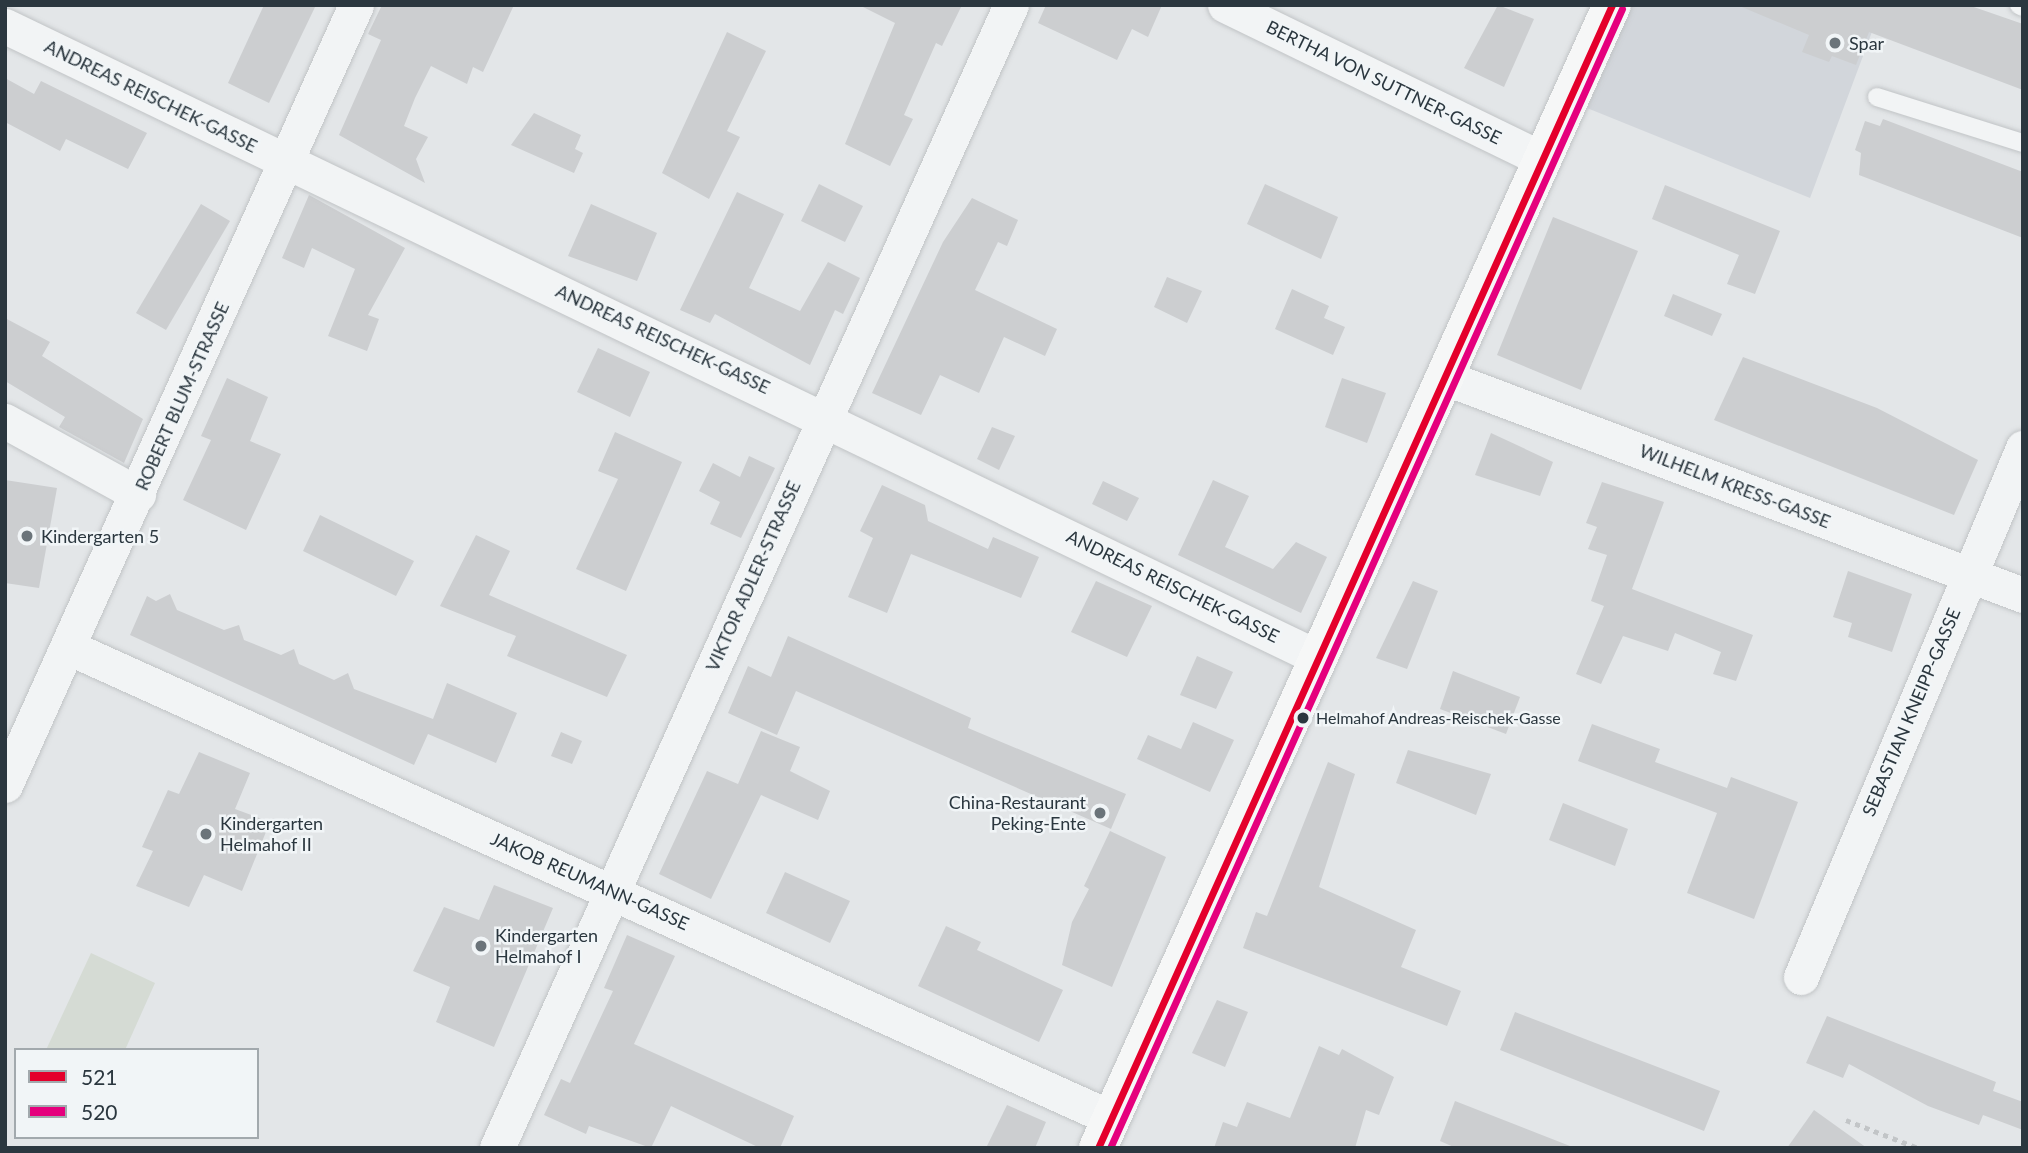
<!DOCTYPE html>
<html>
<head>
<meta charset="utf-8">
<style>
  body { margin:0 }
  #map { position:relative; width:2028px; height:1153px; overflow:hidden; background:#e3e6e8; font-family:Lato,sans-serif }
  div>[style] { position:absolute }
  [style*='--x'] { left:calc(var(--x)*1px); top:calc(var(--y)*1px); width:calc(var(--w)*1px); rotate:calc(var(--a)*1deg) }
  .built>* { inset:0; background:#d2d6db }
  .green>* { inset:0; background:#d5dbd4 }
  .building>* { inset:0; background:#ccced0 }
  .path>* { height:4.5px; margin-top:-2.25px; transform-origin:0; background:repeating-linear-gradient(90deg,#c2c5c7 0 5px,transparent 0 10px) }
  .roads { filter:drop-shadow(0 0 2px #c1c4c6) drop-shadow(0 0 2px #c1c4c6) }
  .service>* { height:18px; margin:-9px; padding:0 9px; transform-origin:9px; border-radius:9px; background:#f2f4f5 }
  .minor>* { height:35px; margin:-17.5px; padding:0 17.5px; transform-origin:17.5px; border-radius:17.5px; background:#f2f4f5 }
  .secondary>* { height:38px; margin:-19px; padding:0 19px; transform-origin:19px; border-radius:19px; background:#f6f7f7 }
  .bus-1>* { height:7px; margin:-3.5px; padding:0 3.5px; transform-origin:3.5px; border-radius:3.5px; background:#e4002b }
  .bus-2>* { height:7px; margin:-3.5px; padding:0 3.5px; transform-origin:3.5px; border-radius:3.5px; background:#e5007d }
  .dots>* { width:19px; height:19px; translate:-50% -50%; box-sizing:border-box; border:4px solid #f1f5f7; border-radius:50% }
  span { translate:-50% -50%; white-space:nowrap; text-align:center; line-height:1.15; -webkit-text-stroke:5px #f1f5f7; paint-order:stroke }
  .bus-label { font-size:16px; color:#2b373f }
  .left { translate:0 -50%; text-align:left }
  .poi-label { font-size:18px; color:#2b373f }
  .right { translate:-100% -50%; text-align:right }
  .street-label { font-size:18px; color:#2b373f }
  .frame { position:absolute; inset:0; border:7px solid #2b373f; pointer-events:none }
  .legend { position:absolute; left:14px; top:1048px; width:245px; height:91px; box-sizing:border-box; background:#f1f5f7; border:2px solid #a2a9ad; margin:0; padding:9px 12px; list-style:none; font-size:21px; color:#2b373f }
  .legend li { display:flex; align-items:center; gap:14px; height:35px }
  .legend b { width:35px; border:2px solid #a2a9ad }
</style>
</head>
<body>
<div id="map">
  <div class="built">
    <div style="clip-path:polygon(1632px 5px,1882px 5px,1810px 198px,1587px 108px)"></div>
  </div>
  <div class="green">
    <div style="clip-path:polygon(91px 953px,155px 983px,125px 1050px,46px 1050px)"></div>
  </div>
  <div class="building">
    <div style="clip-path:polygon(264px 5px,316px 5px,269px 103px,228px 83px)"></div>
    <div style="clip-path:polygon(382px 5px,514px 5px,483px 72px,473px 67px,467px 84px,431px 66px,415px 98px,404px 126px,428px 137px,416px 159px,425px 183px,339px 135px,381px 40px,368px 34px)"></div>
    <div style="clip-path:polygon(859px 5px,962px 5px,942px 46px,936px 43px,904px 115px,913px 119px,890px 166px,845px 144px,895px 23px)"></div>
    <div style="clip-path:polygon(1046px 5px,1162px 5px,1148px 37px,1132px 29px,1117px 60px,1038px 23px)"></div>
    <div style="clip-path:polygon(1498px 5px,1534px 19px,1504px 87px,1464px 68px)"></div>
    <div style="clip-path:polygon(1737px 5px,1968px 5px,2023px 24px,2023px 90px,1869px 32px,1856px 65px,1832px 56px,1829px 62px,1802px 52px,1809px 35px)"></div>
    <div style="clip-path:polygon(727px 32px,766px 51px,727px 131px,740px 137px,709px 199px,662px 173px)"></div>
    <div style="clip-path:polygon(5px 78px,34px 94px,41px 81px,147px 133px,128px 169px,66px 139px,60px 151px,5px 122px)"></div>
    <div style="clip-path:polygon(534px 113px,581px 135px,575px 149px,583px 153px,574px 173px,511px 145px)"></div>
    <div style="clip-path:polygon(1883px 119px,2023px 172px,2023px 238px,1859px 175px,1861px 153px,1855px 150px,1865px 121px,1880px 126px)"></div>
    <div style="clip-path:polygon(819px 184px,863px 206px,845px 242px,801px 221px)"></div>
    <div style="clip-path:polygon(1265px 184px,1338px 217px,1321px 259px,1247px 224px)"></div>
    <div style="clip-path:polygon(1665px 185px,1780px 231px,1755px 294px,1727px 284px,1739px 255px,1652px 219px)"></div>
    <div style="clip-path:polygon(737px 192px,784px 214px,749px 288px,800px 311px,828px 262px,860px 278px,843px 314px,835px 310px,810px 365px,715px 314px,710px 323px,680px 310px)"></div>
    <div style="clip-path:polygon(309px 195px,405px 248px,368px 315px,379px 319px,367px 351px,328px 336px,355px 269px,312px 248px,304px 268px,282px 258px)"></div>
    <div style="clip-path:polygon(972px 198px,1018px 220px,1007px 246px,998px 242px,975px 290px,1057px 329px,1045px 356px,1004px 337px,979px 393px,940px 375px,921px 415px,872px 393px,943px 242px)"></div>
    <div style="clip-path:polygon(201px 204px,230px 221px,166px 330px,136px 313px)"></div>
    <div style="clip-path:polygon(591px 204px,657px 233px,637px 281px,568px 256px)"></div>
    <div style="clip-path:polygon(1553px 217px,1638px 251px,1581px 390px,1497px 355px)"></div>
    <div style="clip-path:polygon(1167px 277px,1202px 291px,1187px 323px,1154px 307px)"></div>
    <div style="clip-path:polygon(1292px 289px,1329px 306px,1324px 318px,1345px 327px,1333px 355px,1275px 329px)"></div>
    <div style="clip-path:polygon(1673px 294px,1722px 314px,1712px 336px,1664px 316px)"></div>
    <div style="clip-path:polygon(5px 318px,50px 342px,42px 356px,143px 419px,124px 463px,59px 427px,65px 417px,5px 381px)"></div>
    <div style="clip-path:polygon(598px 348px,650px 372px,630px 417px,577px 392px)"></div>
    <div style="clip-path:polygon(1743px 357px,1877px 408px,1978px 460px,1954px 515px,1714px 420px)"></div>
    <div style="clip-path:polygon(227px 378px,268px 397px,250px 441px,281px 454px,246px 530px,183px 500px,211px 440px,201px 436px)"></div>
    <div style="clip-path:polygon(1342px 378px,1386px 393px,1367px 443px,1325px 427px)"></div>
    <div style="clip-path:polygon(992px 427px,1015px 436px,999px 470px,977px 459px)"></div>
    <div style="clip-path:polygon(615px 432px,682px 462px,626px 591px,576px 569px,618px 479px,598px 471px)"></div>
    <div style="clip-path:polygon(1491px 433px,1553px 462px,1540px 496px,1475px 475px)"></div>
    <div style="clip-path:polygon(749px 456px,775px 468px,741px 538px,710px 524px,720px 502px,699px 491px,713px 463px,740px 477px)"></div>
    <div style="clip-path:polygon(5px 480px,57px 488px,39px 588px,5px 583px)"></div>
    <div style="clip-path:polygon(1213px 480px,1249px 496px,1225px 547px,1273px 569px,1296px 542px,1327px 557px,1301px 613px,1178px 555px)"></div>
    <div style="clip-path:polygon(1103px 481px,1139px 498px,1127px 521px,1092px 504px)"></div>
    <div style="clip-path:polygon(1602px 482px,1664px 502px,1632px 589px,1753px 635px,1736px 681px,1713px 674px,1721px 652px,1675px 633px,1668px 651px,1623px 636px,1601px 684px,1576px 674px,1604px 606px,1591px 601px,1607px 555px,1588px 549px,1597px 527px,1586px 523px)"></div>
    <div style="clip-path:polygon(882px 485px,925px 505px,928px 521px,988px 549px,993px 537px,1039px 557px,1021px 598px,911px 554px,887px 613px,848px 597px,873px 538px,860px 531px)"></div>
    <div style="clip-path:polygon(320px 515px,414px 561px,396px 596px,303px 551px)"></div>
    <div style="clip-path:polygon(476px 535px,510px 551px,489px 595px,627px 655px,607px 697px,507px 656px,516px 636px,440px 606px)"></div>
    <div style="clip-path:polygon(1848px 571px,1912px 594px,1892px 652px,1848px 637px,1852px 623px,1833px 617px)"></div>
    <div style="clip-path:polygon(1096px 581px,1152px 606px,1127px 657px,1071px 632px)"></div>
    <div style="clip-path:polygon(1413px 581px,1438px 591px,1407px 669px,1376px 658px)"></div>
    <div style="clip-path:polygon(170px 594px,177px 610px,224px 630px,239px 625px,244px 640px,281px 655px,294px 649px,299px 664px,334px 680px,348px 673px,354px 689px,433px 719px,447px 683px,517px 713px,496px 763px,428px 734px,414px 765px,130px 635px,147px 596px,156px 601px)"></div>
    <div style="clip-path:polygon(788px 636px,971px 718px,968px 728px,1126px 794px,1111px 829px,796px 691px,777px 735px,728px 713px,748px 666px,771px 677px)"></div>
    <div style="clip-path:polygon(1197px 656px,1233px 672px,1216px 709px,1180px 695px)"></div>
    <div style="clip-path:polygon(1453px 671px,1520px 697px,1506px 734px,1440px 709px)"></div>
    <div style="clip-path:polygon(1193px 722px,1234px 740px,1210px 792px,1137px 759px,1148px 735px,1181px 749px)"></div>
    <div style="clip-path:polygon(1592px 724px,1660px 749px,1655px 762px,1727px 788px,1731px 777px,1798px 802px,1754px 919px,1687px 893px,1717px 813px,1578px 761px)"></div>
    <div style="clip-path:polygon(761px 731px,800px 747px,790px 771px,830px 791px,818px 820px,761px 795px,711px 899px,659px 874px,707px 771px,738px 784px)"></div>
    <div style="clip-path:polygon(561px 732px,582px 741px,572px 764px,551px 756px)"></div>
    <div style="clip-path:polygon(1408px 750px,1491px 774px,1476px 815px,1396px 783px)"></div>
    <div style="clip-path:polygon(199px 752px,250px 773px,235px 809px,270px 822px,242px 891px,204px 875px,189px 907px,136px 886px,153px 851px,142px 847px,168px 790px,179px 794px)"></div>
    <div style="clip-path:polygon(1328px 762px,1355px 774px,1319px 887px,1416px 930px,1401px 967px,1461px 991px,1447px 1026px,1243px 948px,1256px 912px,1267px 916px)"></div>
    <div style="clip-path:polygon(1563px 803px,1628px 829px,1615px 866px,1549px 840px)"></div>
    <div style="clip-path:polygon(1110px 831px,1166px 857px,1112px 987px,1062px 965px,1072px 922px,1089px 889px,1084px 886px)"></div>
    <div style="clip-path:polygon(785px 872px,850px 901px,830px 943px,766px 913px)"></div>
    <div style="clip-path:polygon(494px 885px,553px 908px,494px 1047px,436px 1022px,450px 987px,413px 971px,444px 907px,479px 920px)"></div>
    <div style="clip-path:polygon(946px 926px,981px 942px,977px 950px,1063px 990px,1039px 1042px,918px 986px)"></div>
    <div style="clip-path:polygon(627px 935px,675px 956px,634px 1044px,794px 1116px,780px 1148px,760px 1148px,671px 1106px,651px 1148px,589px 1126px,586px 1134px,544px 1115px,561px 1079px,570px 1083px,613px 991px,604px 988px)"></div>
    <div style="clip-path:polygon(1217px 1000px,1248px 1012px,1225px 1067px,1192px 1053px)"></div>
    <div style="clip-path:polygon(1515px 1012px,1720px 1091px,1704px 1131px,1500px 1050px)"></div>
    <div style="clip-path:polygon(1827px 1016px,1996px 1082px,1993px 1091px,2023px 1102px,2023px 1130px,1983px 1115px,1979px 1125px,1928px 1106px,1849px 1064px,1843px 1078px,1806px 1063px)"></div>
    <div style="clip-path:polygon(1319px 1046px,1339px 1055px,1342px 1049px,1394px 1077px,1379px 1115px,1366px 1110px,1355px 1148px,1214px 1148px,1223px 1122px,1237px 1127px,1247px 1102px,1290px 1118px)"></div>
    <div style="clip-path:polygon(1455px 1101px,1570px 1146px,1570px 1148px,1456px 1148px,1440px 1141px)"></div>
    <div style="clip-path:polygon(1007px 1105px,1046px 1122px,1035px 1148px,986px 1148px)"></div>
    <div style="clip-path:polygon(1814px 1110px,1867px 1148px,1787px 1148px)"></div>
  </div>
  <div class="path">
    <div style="--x:1846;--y:1120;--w:77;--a:21.3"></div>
  </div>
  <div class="roads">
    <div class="service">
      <div style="--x:2019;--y:5;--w:4;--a:27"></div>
      <div style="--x:1877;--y:97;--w:153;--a:17.5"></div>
    </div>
    <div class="minor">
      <div style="--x:1225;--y:5;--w:352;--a:25.9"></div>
      <div style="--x:5;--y:26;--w:1458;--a:25.69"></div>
      <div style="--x:1446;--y:378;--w:616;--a:20.61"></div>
      <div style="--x:5;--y:421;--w:152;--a:28.8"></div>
      <div style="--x:68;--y:647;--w:1144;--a:24.3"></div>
      <div style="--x:5;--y:785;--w:855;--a:-65.77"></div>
      <div style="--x:1801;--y:977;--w:574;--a:-67.23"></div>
      <div style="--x:497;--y:1148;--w:1253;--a:-65.79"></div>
    </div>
    <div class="secondary">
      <div style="--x:1098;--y:1148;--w:1253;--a:-65.79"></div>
    </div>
  </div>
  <div class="bus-1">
    <div style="--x:1098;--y:1148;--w:1253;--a:-65.79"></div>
  </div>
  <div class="bus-2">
    <div style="--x:1110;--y:1148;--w:1249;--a:-65.8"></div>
  </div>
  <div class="dots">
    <div style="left:1835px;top:43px;background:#6b747a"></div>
    <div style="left:27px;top:536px;background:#6b747a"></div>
    <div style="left:1303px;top:718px;background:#2b373f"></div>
    <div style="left:1100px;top:813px;background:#6b747a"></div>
    <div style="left:206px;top:834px;background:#6b747a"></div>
    <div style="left:481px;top:946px;background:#6b747a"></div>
  </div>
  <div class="bus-label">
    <span class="left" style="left:1316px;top:718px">Helmahof Andreas-Reischek-Gasse</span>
  </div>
  <div class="poi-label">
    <span class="left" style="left:1849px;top:43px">Spar</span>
    <span class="left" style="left:41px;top:536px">Kindergarten 5</span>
    <span class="right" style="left:1086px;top:813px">China-Restaurant<br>Peking-Ente</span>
    <span class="left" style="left:220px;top:834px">Kindergarten<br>Helmahof II</span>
    <span class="left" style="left:495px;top:946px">Kindergarten<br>Helmahof I</span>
  </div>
  <div class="street-label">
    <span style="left:1384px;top:82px;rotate:26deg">BERTHA VON SUTTNER-GASSE</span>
    <span style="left:151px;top:96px;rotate:26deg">ANDREAS REISCHEK-GASSE</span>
    <span style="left:663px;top:339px;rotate:25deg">ANDREAS REISCHEK-GASSE</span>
    <span style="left:182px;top:396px;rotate:-66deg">ROBERT BLUM-STRASSE</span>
    <span style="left:1735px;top:486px;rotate:21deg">WILHELM KRESS-GASSE</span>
    <span style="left:753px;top:576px;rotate:-66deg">VIKTOR ADLER-STRASSE</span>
    <span style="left:1173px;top:586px;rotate:26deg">ANDREAS REISCHEK-GASSE</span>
    <span style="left:1911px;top:712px;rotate:-67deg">SEBASTIAN KNEIPP-GASSE</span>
    <span style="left:590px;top:881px;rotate:24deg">JAKOB REUMANN-GASSE</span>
  </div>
  <div class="frame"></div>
  <ul class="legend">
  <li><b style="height:9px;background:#e4002b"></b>521</li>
  <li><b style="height:9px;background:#e5007d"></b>520</li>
  </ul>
</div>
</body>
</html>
